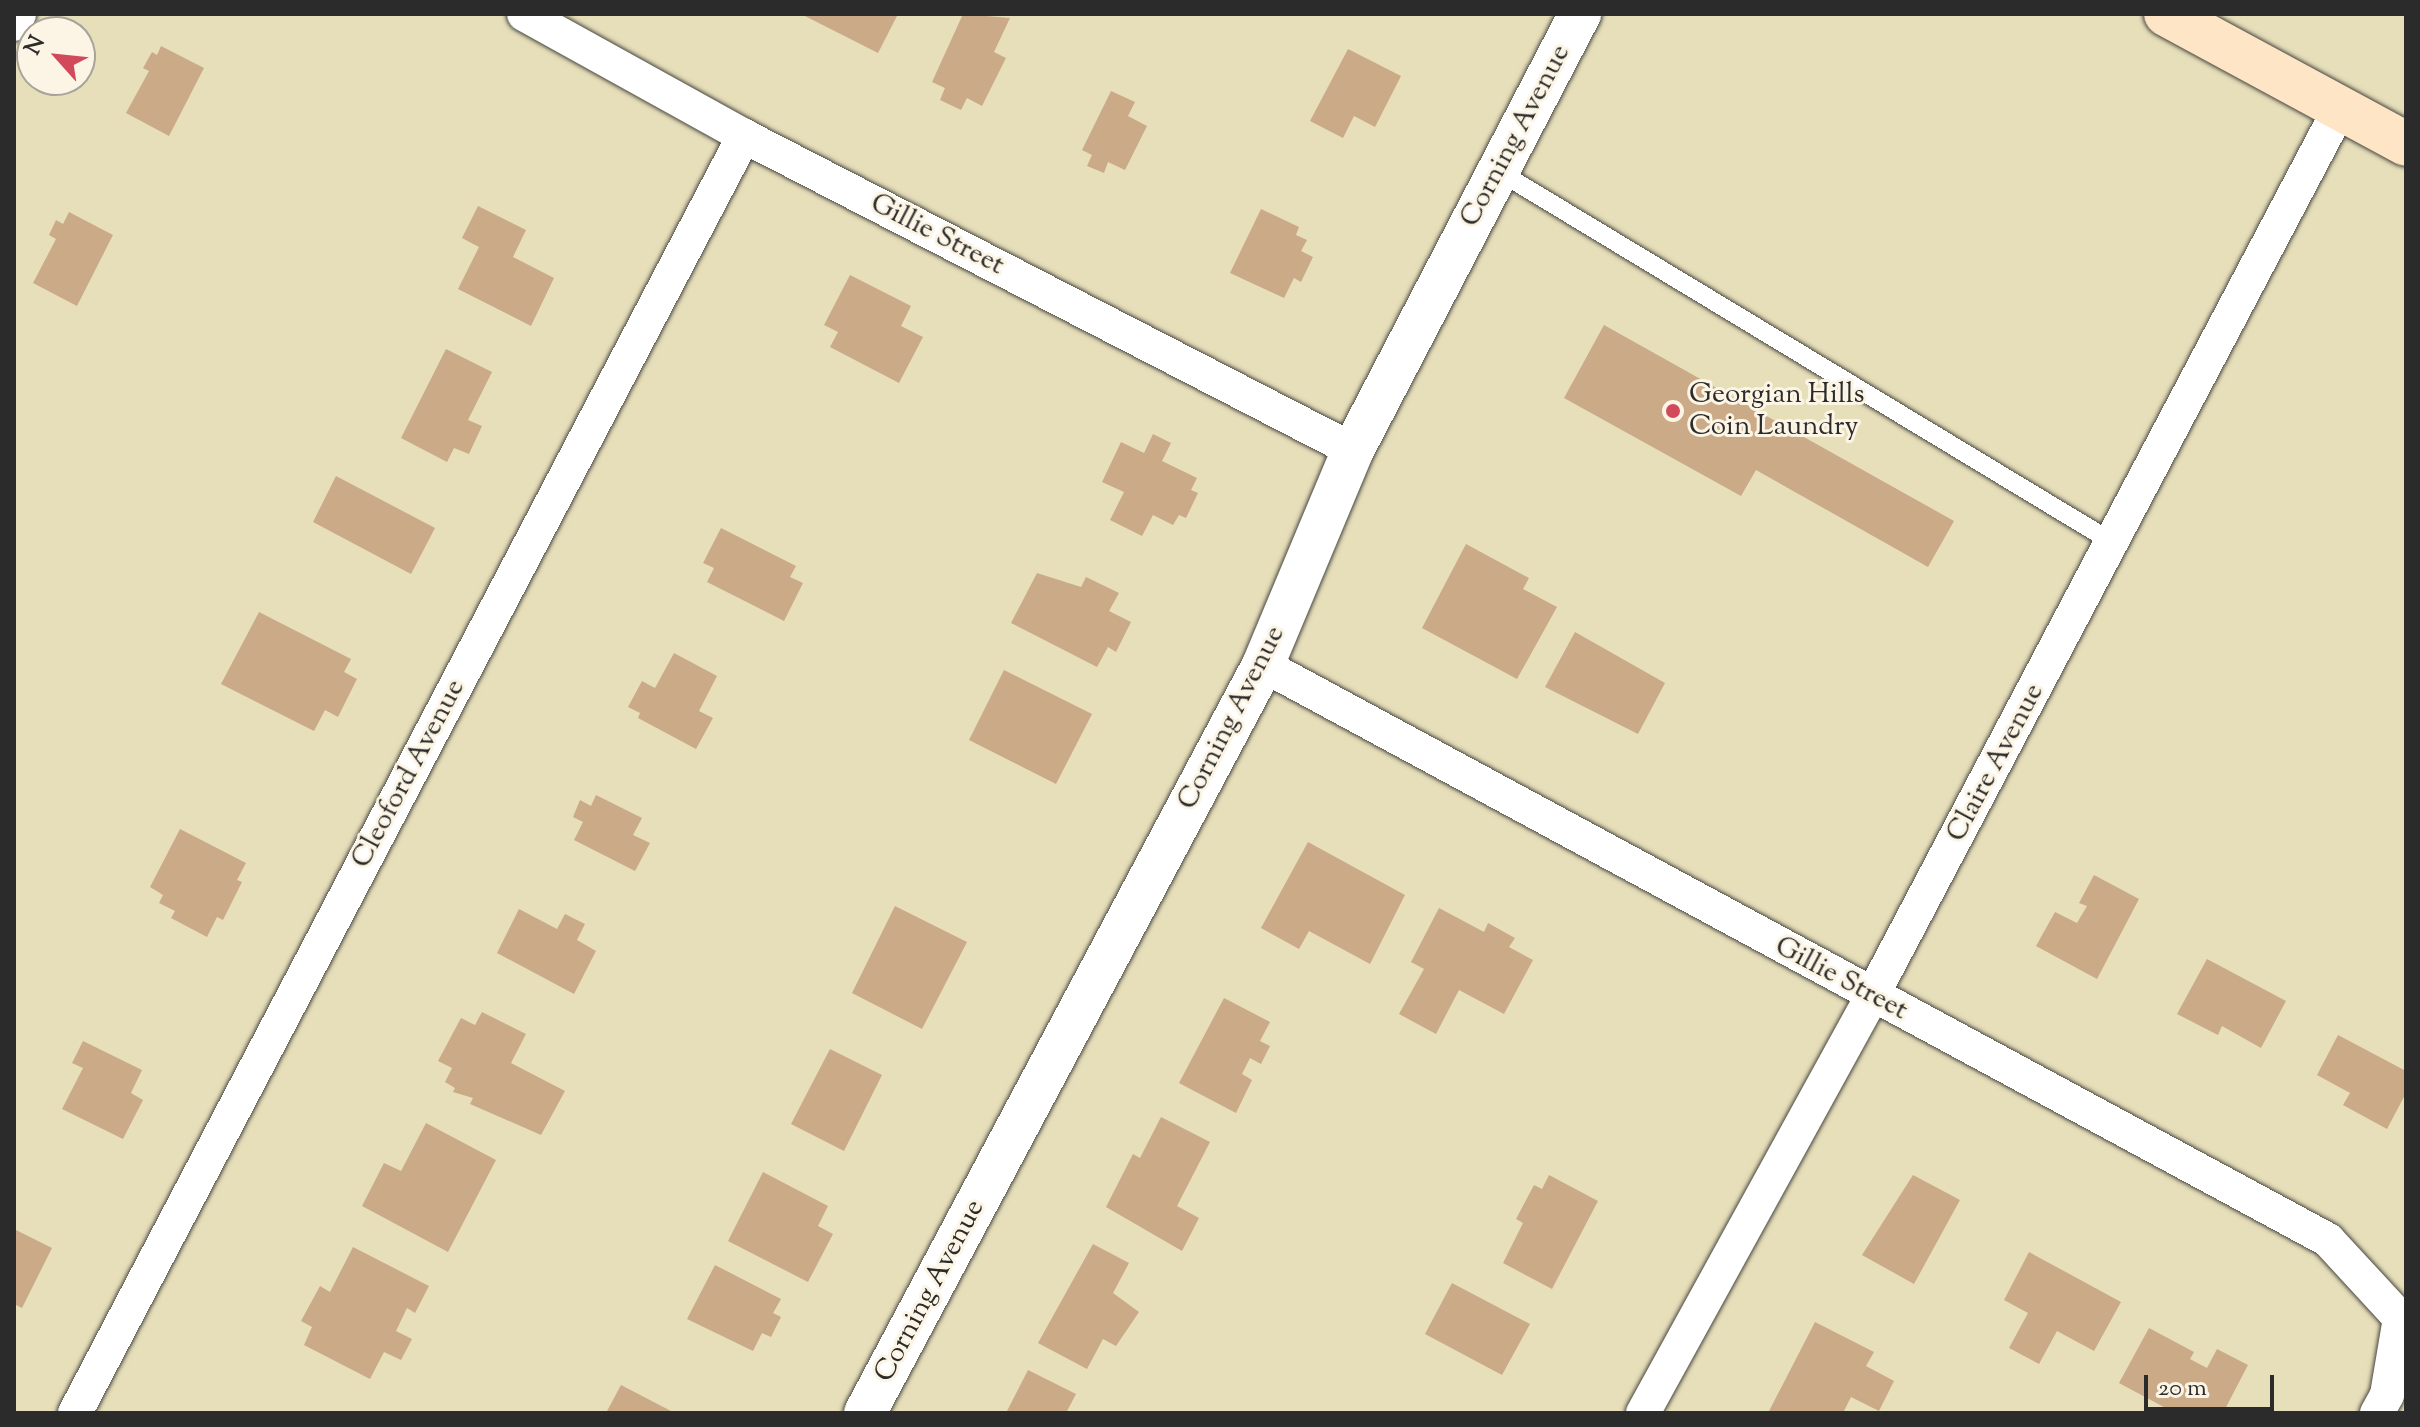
<!DOCTYPE html>
<html>
<head>
<meta charset="utf-8">
<style>
  body { margin:0 }
  #map { position:relative; width:2420px; height:1427px; overflow:hidden; background:#e7dfba; font-family:"Sorts Mill Goudy",serif }
  div>[style] { position:absolute }
  [style*='--x'] { left:calc(var(--x)*1px); top:calc(var(--y)*1px); width:calc(var(--w)*1px); rotate:calc(var(--a)*1deg) }
  .building>* { inset:0; background:#caaa87 }
  .roads { filter:drop-shadow(0 0 2px #474640) drop-shadow(0 0 2px #474640) }
  .service>* { height:18px; margin:-9px; padding:0 9px; transform-origin:9px; border-radius:9px; background:#fff }
  .minor>* { height:34px; margin:-17px; padding:0 17px; transform-origin:17px; border-radius:17px; background:#fff }
  .tertiary>* { height:42px; margin:-21px; padding:0 21px; transform-origin:21px; border-radius:21px; background:#fff }
  .secondary>* { height:44px; margin:-22px; padding:0 22px; transform-origin:22px; border-radius:22px; background:#fee5c5 }
  .dots>* { width:22px; height:22px; translate:-50% -50%; box-sizing:border-box; border:4px solid #fcf5e5; border-radius:50% }
  span { translate:-50% -50%; white-space:nowrap; text-align:center; line-height:1.15; -webkit-text-stroke:6px #fcf5e5; paint-order:stroke }
  .street-label { font-size:28px; color:#2b2b2b }
  .poi-label { font-size:28px; color:#2b2b2b }
  .left { translate:0 -50%; text-align:left }
  .frame { position:absolute; inset:0; border:16px solid #2b2b2b; pointer-events:none }
  .north { position:absolute; left:16px; top:16px; width:80px; height:80px; box-sizing:border-box; background:#fcf5e5; border:2px solid #a8a49b; border-radius:50%; rotate:297deg; font-size:22px; font-weight:700; line-height:32px; text-align:center; color:#2b2b2b }
  .north::after { content:''; display:block; margin:auto; width:28px; height:36px; background:#d1495b; clip-path:polygon(50% 0,100% 100%,50% 72%,0 100%) }
  .scale { position:absolute; left:2144px; top:1375px; width:130px; height:36px; box-sizing:border-box; border:4px solid #2b2b2b; border-top:0; padding-left:10px; font-size:24px; line-height:28px; white-space:nowrap; color:#2b2b2b; -webkit-text-stroke:6px #fcf5e5; paint-order:stroke }
</style>
</head>
<body>
<div id="map">
  <div class="building">
    <div style="clip-path:polygon(801px 14px,898px 14px,878px 53px)"></div>
    <div style="clip-path:polygon(963px 14px,1010px 18px,994px 52px,1006px 58px,982px 106px,967px 98px,961px 110px,940px 100px,945px 88px,932px 82px)"></div>
    <div style="clip-path:polygon(161px 46px,204px 68px,169px 136px,126px 113px,149px 71px,143px 68px,152px 52px,157px 55px)"></div>
    <div style="clip-path:polygon(1348px 49px,1401px 76px,1375px 127px,1354px 116px,1343px 138px,1310px 121px)"></div>
    <div style="clip-path:polygon(1111px 91px,1135px 102px,1128px 116px,1147px 126px,1125px 170px,1108px 162px,1104px 173px,1087px 166px,1092px 155px,1082px 150px)"></div>
    <div style="clip-path:polygon(478px 206px,526px 230px,513px 257px,554px 278px,531px 326px,458px 289px,479px 247px,462px 238px)"></div>
    <div style="clip-path:polygon(1261px 209px,1299px 227px,1296px 235px,1307px 240px,1301px 251px,1313px 257px,1301px 282px,1294px 278px,1284px 298px,1230px 273px)"></div>
    <div style="clip-path:polygon(69px 212px,113px 235px,77px 306px,33px 283px,56px 239px,49px 235px,56px 220px,63px 224px)"></div>
    <div style="clip-path:polygon(850px 275px,911px 306px,901px 326px,923px 337px,899px 383px,830px 347px,838px 332px,824px 325px)"></div>
    <div style="clip-path:polygon(1604px 325px,1954px 521px,1928px 567px,1756px 470px,1741px 496px,1564px 398px)"></div>
    <div style="clip-path:polygon(446px 349px,492px 372px,468px 420px,482px 426px,469px 454px,454px 448px,447px 462px,401px 438px)"></div>
    <div style="clip-path:polygon(1153px 434px,1171px 443px,1162px 461px,1197px 478px,1191px 490px,1198px 493px,1186px 518px,1179px 515px,1173px 525px,1153px 515px,1142px 536px,1110px 520px,1124px 492px,1102px 482px,1121px 442px,1144px 453px)"></div>
    <div style="clip-path:polygon(336px 476px,435px 528px,411px 574px,313px 522px)"></div>
    <div style="clip-path:polygon(721px 528px,796px 566px,790px 577px,803px 583px,784px 621px,707px 582px,714px 568px,703px 563px)"></div>
    <div style="clip-path:polygon(1466px 544px,1529px 578px,1523px 589px,1557px 607px,1517px 679px,1422px 628px)"></div>
    <div style="clip-path:polygon(1037px 573px,1081px 587px,1086px 577px,1119px 593px,1109px 611px,1131px 622px,1116px 652px,1108px 647px,1097px 667px,1011px 623px)"></div>
    <div style="clip-path:polygon(259px 612px,351px 659px,344px 672px,357px 679px,338px 717px,325px 710px,314px 731px,221px 684px)"></div>
    <div style="clip-path:polygon(1575px 632px,1665px 683px,1638px 734px,1545px 687px)"></div>
    <div style="clip-path:polygon(674px 653px,717px 676px,699px 711px,713px 718px,696px 749px,638px 718px,640px 713px,628px 707px,642px 681px,655px 688px)"></div>
    <div style="clip-path:polygon(1004px 670px,1092px 714px,1056px 784px,969px 740px)"></div>
    <div style="clip-path:polygon(596px 795px,642px 818px,633px 835px,650px 843px,635px 871px,574px 840px,583px 822px,573px 817px,580px 800px,591px 806px)"></div>
    <div style="clip-path:polygon(180px 829px,246px 863px,237px 880px,242px 882px,223px 920px,217px 917px,207px 937px,171px 918px,175px 911px,159px 903px,163px 895px,150px 887px)"></div>
    <div style="clip-path:polygon(1308px 842px,1405px 895px,1370px 964px,1309px 931px,1299px 949px,1261px 928px)"></div>
    <div style="clip-path:polygon(2094px 875px,2139px 899px,2097px 979px,2036px 946px,2055px 912px,2077px 923px,2087px 906px,2079px 903px)"></div>
    <div style="clip-path:polygon(895px 906px,967px 942px,922px 1029px,852px 993px)"></div>
    <div style="clip-path:polygon(1439px 908px,1484px 932px,1488px 923px,1515px 938px,1509px 947px,1533px 960px,1504px 1014px,1459px 990px,1436px 1034px,1399px 1014px,1424px 969px,1411px 962px)"></div>
    <div style="clip-path:polygon(519px 909px,557px 929px,565px 914px,585px 924px,577px 940px,596px 951px,574px 994px,497px 953px)"></div>
    <div style="clip-path:polygon(2207px 959px,2286px 1001px,2261px 1048px,2222px 1026px,2218px 1035px,2177px 1014px)"></div>
    <div style="clip-path:polygon(1224px 998px,1270px 1022px,1260px 1041px,1270px 1046px,1261px 1064px,1250px 1058px,1242px 1074px,1252px 1080px,1236px 1113px,1179px 1083px)"></div>
    <div style="clip-path:polygon(482px 1012px,526px 1034px,511px 1063px,565px 1091px,541px 1135px,470px 1104px,473px 1098px,453px 1092px,455px 1088px,445px 1082px,452px 1068px,438px 1061px,461px 1018px,475px 1025px)"></div>
    <div style="clip-path:polygon(2338px 1035px,2406px 1071px,2406px 1093px,2387px 1129px,2343px 1105px,2350px 1093px,2317px 1075px)"></div>
    <div style="clip-path:polygon(83px 1041px,142px 1070px,131px 1093px,143px 1100px,123px 1139px,62px 1109px,83px 1068px,72px 1063px)"></div>
    <div style="clip-path:polygon(830px 1049px,882px 1075px,844px 1151px,791px 1124px)"></div>
    <div style="clip-path:polygon(1161px 1117px,1210px 1142px,1177px 1206px,1199px 1218px,1182px 1251px,1106px 1207px,1133px 1154px,1140px 1158px)"></div>
    <div style="clip-path:polygon(426px 1123px,496px 1160px,448px 1252px,362px 1206px,384px 1163px,401px 1171px)"></div>
    <div style="clip-path:polygon(763px 1172px,828px 1206px,818px 1226px,833px 1234px,808px 1282px,728px 1241px)"></div>
    <div style="clip-path:polygon(1549px 1175px,1598px 1201px,1552px 1289px,1503px 1263px,1523px 1223px,1516px 1219px,1534px 1185px,1542px 1189px)"></div>
    <div style="clip-path:polygon(1913px 1175px,1960px 1200px,1914px 1284px,1862px 1255px)"></div>
    <div style="clip-path:polygon(14px 1229px,52px 1248px,22px 1308px,14px 1304px)"></div>
    <div style="clip-path:polygon(1093px 1244px,1129px 1263px,1113px 1293px,1139px 1312px,1116px 1346px,1103px 1339px,1087px 1369px,1038px 1343px)"></div>
    <div style="clip-path:polygon(353px 1247px,429px 1286px,415px 1313px,407px 1308px,396px 1331px,412px 1339px,401px 1360px,384px 1352px,370px 1379px,304px 1345px,312px 1327px,301px 1321px,320px 1286px,330px 1292px)"></div>
    <div style="clip-path:polygon(2029px 1252px,2121px 1302px,2094px 1351px,2057px 1331px,2039px 1364px,2009px 1348px,2028px 1313px,2004px 1300px)"></div>
    <div style="clip-path:polygon(715px 1265px,781px 1299px,773px 1313px,781px 1317px,771px 1337px,762px 1333px,753px 1351px,687px 1319px)"></div>
    <div style="clip-path:polygon(1452px 1283px,1530px 1324px,1502px 1375px,1425px 1334px)"></div>
    <div style="clip-path:polygon(1815px 1322px,1874px 1352px,1866px 1366px,1894px 1381px,1879px 1411px,1851px 1397px,1843px 1413px,1768px 1413px)"></div>
    <div style="clip-path:polygon(2149px 1328px,2194px 1352px,2190px 1359px,2207px 1368px,2217px 1349px,2248px 1365px,2223px 1413px,2175px 1413px,2119px 1383px)"></div>
    <div style="clip-path:polygon(1028px 1370px,1076px 1394px,1066px 1413px,1006px 1413px)"></div>
    <div style="clip-path:polygon(621px 1385px,671px 1411px,670px 1413px,606px 1413px)"></div>
  </div>
  <div class="roads">
    <div class="service">
      <div style="--x:1498;--y:171;--w:717;--a:31.14"></div>
    </div>
    <div class="minor">
      <div style="--x:524;--y:14;--w:252;--a:29"></div>
      <div style="--x:744;--y:136;--w:685;--a:27.28"></div>
      <div style="--x:14;--y:24;--w:11;--a:-63"></div>
      <div style="--x:1263;--y:665;--w:1210;--a:28.36"></div>
      <div style="--x:2328;--y:1240;--w:106;--a:47.3"></div>
      <div style="--x:2400;--y:1318;--w:78;--a:99.6"></div>
      <div style="--x:2387;--y:1395;--w:21;--a:119"></div>
      <div style="--x:75;--y:1413;--w:1442;--a:-62.35"></div>
      <div style="--x:1643;--y:1413;--w:476;--a:-61.2"></div>
      <div style="--x:1872;--y:996;--w:1004;--a:-62.21"></div>
    </div>
    <div class="tertiary">
      <div style="--x:865;--y:1413;--w:847;--a:-61.98"></div>
      <div style="--x:1263;--y:665;--w:233;--a:-67.3"></div>
      <div style="--x:1353;--y:450;--w:492;--a:-62.5"></div>
    </div>
    <div class="secondary">
      <div style="--x:2166;--y:14;--w:273;--a:28.4"></div>
    </div>
  </div>
  <div class="dots">
    <div style="left:1673px;top:411px;background:#d1495b"></div>
  </div>
  <div class="street-label">
    <span style="left:1516px;top:136px;rotate:-62deg">Corning Avenue</span>
    <span style="left:937px;top:235px;rotate:27deg">Gillie Street</span>
    <span style="left:1232px;top:718px;rotate:-63deg">Corning Avenue</span>
    <span style="left:1996px;top:763px;rotate:-62deg">Claire Avenue</span>
    <span style="left:409px;top:774px;rotate:-62deg">Cleoford Avenue</span>
    <span style="left:1841px;top:979px;rotate:28deg">Gillie Street</span>
    <span style="left:930px;top:1291px;rotate:-62deg">Corning Avenue</span>
  </div>
  <div class="poi-label">
    <span class="left" style="left:1689px;top:411px">Georgian Hills<br>Coin Laundry</span>
  </div>
  <div class="frame"></div>
  <div class="north">N</div>
  <div class="scale">20 m</div>
</div>
</body>
</html>
